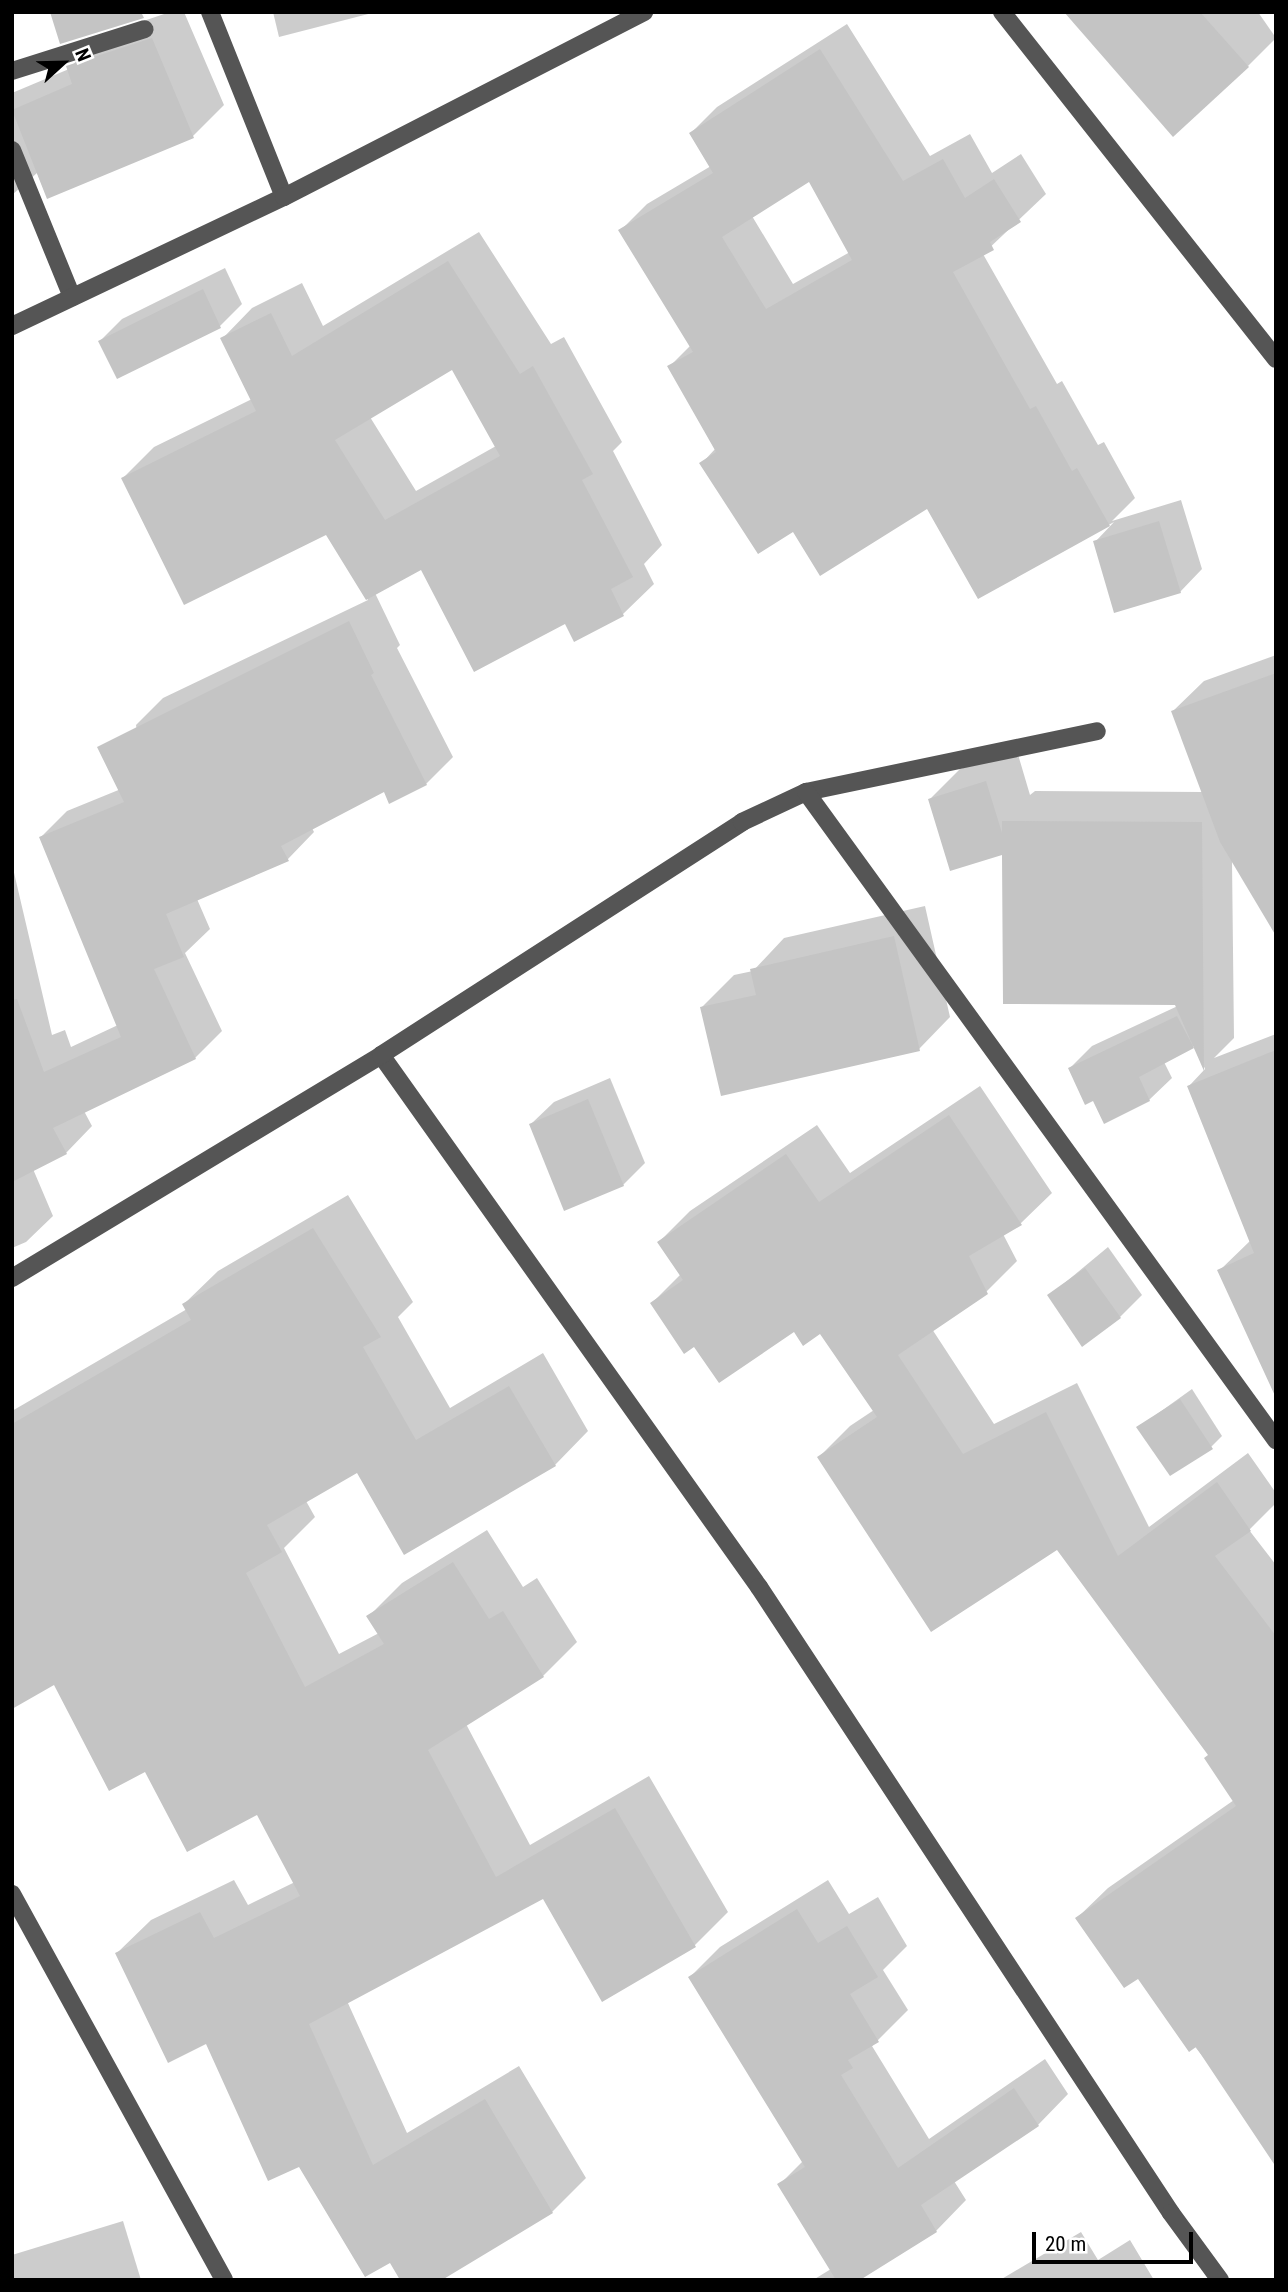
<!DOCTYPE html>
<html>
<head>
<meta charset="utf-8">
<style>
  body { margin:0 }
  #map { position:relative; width:1288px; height:2292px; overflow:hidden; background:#fff; font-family:"Roboto Condensed",sans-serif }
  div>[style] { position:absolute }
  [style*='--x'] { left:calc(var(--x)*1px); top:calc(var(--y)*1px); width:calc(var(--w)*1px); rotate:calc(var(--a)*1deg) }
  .shadow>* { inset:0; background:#0003 }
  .building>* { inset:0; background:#c4c4c4 }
  .minor>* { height:18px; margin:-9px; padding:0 9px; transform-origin:9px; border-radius:9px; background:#555 }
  span { translate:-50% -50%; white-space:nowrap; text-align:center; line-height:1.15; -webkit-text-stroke:6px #fff; paint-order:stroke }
  .frame { position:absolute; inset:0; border:14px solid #000; pointer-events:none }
  .north { position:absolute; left:28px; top:28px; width:70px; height:70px; -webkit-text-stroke:5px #fff; paint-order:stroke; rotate:68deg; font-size:19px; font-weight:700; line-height:28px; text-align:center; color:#000 }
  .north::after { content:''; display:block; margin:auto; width:24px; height:32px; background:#000; clip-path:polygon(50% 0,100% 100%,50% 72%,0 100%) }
  .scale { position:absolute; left:1032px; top:2232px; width:161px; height:32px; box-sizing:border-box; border:4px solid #000; border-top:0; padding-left:9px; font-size:21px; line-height:24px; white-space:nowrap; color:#000; -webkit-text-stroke:5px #fff; paint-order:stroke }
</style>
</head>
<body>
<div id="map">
  <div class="shadow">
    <div style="clip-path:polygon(170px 12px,184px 12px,224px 105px,193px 136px,47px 197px,37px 173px,12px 195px,12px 93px,69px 69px,99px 36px)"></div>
    <div style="clip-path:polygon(273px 12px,376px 12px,279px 37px)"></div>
    <div style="clip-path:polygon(1067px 12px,1258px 12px,1276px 38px,1248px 66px)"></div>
    <div style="clip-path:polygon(evenodd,847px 24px,930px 156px,970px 134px,992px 173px,1021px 154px,1046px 194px,983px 254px,1057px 384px,1062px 381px,1098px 445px,1104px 442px,1135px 498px,1112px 521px,1181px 500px,1202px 569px,1180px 592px,1095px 542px,1114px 522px,979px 597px,928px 507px,794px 530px,702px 463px,716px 448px,669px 367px,691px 345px,620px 231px,647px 204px,711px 166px,691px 133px,717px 107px,847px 24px,809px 179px,850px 252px,793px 284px,752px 216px,809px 179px)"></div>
    <div style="clip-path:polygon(evenodd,479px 232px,551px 344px,564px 337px,622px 442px,613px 451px,662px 545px,644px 564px,654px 584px,623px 614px,566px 622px,421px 567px,375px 593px,400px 645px,397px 648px,453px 757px,426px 784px,384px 790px,312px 828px,314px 832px,288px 859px,197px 899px,210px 929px,185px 953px,222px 1031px,195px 1058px,84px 1111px,92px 1126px,66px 1153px,33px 1169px,53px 1216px,26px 1242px,12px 1248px,12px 864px,52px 1035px,65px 1030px,71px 1047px,118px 1025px,41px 837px,67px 811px,143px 780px,136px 725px,163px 698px,368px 600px,327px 533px,123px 478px,154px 447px,252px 399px,222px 339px,252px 308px,302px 283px,323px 326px,479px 232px,452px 367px,496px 446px,416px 491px,370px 417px,452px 367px)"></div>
    <div style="clip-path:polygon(225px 268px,242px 304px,220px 326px,100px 341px,122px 319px)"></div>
    <div style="clip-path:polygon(1276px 655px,1276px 933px,1232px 860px,1234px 1038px,1214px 1058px,1276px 1034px,1276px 1342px,1220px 1270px,1251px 1240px,1189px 1086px,1205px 1069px,1195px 1045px,1164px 1062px,1172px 1078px,1149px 1100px,1094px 1099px,1070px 1068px,1092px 1046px,1182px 1004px,1004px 853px,930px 799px,960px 769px,1017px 751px,1030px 795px,1035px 791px,1203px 792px,1173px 711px,1204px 681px)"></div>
    <div style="clip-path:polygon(925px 906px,950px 1017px,919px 1049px,702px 1007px,734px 975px,753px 971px,784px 938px)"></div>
    <div style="clip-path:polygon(610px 1078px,645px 1163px,623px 1185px,531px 1124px,554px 1102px)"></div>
    <div style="clip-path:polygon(980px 1086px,1052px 1193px,1021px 1223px,1003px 1234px,1017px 1261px,986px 1292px,932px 1329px,994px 1424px,1077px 1383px,1149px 1527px,1248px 1453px,1276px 1493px,1276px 1503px,1249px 1530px,1276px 1565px,1276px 2149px,1139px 1976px,1077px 1918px,1108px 1888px,1234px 1800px,1210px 1754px,1057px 1547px,819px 1457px,850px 1426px,874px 1410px,820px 1332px,794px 1330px,695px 1344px,652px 1303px,681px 1274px,659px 1242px,690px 1211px,817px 1125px,850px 1173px)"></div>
    <div style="clip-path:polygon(348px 1195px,413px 1302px,398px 1317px,450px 1408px,543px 1353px,588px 1431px,555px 1465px,357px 1471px,306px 1501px,315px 1517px,284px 1548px,339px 1654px,379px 1633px,368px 1617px,402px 1583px,487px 1530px,523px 1587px,537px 1578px,577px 1642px,543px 1676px,466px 1724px,530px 1845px,649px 1776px,728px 1912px,694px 1946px,544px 1897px,347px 2001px,407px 2133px,519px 2066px,586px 2178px,552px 2212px,390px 2260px,300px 2165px,207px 2042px,117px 1953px,151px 1920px,234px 1880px,248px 1905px,295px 1882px,258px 1813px,146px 1770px,54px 1682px,12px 1707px,12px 1411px,187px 1309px,184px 1304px,218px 1271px)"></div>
    <div style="clip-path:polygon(1108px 1247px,1142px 1295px,1120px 1317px,1049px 1296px)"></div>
    <div style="clip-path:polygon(1192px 1389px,1222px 1436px,1211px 1447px,1139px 1427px)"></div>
    <div style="clip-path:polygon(828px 1880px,849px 1914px,878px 1897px,907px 1946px,883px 1970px,908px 2010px,872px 2046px,929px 2139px,1045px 2059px,1068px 2094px,1038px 2125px,954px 2181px,966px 2200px,936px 2231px,858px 2280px,813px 2280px,831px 2269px,779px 2185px,803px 2161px,690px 1977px,720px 1947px)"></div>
    <div style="clip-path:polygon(123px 2221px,141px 2280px,12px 2280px,12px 2255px)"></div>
    <div style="clip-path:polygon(1081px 2232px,1098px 2260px,1130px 2240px,1154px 2280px,1000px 2280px)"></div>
  </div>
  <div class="building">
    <div style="clip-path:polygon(50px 12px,141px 12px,144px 18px,60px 44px)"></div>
    <div style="clip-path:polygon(1064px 12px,1200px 12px,1249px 67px,1173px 137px)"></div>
    <div style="clip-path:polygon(152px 38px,194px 138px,47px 199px,12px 110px,72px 84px,66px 66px)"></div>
    <div style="clip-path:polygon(evenodd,820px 49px,903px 181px,943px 159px,965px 198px,994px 179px,1021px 222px,990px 242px,994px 250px,953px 272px,1030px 409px,1036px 406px,1072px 471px,1077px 468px,1110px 526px,978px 599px,927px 509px,820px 576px,793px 532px,758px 554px,699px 463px,716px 452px,667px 366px,693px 352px,618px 230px,713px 173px,689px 133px,820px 49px,809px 182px,852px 260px,766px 309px,722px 237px,809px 182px)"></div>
    <div style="clip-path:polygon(evenodd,448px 261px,520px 374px,533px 366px,593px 474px,582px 480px,633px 577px,611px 589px,624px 616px,574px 642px,565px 624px,474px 672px,421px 570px,366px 600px,326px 535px,184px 605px,121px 478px,256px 411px,220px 338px,271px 313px,292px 356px,448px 261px,452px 370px,500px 456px,385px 520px,335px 440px,452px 370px)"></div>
    <div style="clip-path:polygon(203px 289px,221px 328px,117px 379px,98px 341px)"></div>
    <div style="clip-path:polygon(1159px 521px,1181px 593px,1114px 613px,1093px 541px)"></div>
    <div style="clip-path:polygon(349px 621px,374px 673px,371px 675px,427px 785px,389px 804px,384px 792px,281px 846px,289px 861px,166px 914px,184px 957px,154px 969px,196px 1059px,53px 1128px,67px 1154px,12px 1182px,12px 1000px,17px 999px,44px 1072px,121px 1037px,39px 837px,124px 802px,97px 747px)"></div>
    <div style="clip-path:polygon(1276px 673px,1276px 936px,1220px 842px,1171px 711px)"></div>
    <div style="clip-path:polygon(986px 781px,1002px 833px,1002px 821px,1202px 822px,1204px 1071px,1175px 1005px,1003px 1004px,1002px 855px,950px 871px,928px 799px)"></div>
    <div style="clip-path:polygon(894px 936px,920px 1051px,721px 1096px,700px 1007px,756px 995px,750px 969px)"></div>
    <div style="clip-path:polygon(1177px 1016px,1194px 1048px,1139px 1077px,1150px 1101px,1104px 1124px,1093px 1101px,1085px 1105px,1068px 1068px)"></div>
    <div style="clip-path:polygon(1276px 1050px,1276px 1398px,1217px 1270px,1254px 1253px,1187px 1086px)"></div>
    <div style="clip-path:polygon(588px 1099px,624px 1186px,564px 1211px,529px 1124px)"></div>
    <div style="clip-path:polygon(949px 1115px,1022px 1225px,969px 1256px,988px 1294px,898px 1355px,963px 1454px,1046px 1412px,1118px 1556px,1217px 1482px,1251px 1531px,1215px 1556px,1276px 1636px,1276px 2167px,1196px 2047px,1189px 2052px,1138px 1979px,1124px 1988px,1075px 1918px,1236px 1806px,1204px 1758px,1208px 1755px,1057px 1550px,931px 1632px,817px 1457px,877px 1417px,820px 1334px,803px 1346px,794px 1332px,719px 1383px,694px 1347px,684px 1354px,650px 1303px,683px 1280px,657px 1242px,786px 1154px,819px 1202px)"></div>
    <div style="clip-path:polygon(313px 1228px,381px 1337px,363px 1347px,416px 1440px,509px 1386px,556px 1466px,404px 1555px,357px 1473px,267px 1525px,282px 1552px,246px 1573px,305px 1687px,384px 1644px,366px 1616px,453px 1562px,489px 1619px,503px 1611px,544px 1677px,428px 1750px,496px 1877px,615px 1808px,696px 1947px,602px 2002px,543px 1899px,309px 2024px,373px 2165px,485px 2099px,553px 2213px,442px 2280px,400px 2280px,390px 2263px,365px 2277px,299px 2167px,268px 2181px,206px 2044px,168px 2063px,115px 1953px,200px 1912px,214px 1938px,300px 1896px,257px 1815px,187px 1852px,145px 1772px,109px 1791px,54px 1685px,12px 1709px,12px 1424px,191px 1320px,182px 1304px)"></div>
    <div style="clip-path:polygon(1085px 1268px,1121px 1318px,1082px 1347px,1047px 1295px)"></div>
    <div style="clip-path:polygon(1180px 1399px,1213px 1449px,1170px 1476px,1136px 1427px)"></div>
    <div style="clip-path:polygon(797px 1909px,818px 1943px,847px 1926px,878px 1977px,850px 1994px,879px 2042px,848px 2060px,853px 2068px,841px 2075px,898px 2168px,1014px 2088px,1039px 2126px,921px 2205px,937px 2232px,860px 2280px,836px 2280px,777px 2184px,805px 2167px,688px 1977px)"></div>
  </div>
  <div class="minor">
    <div style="--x:210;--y:12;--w:199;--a:68.2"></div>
    <div style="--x:1002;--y:12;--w:442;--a:51.7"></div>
    <div style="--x:12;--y:71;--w:139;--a:-17.5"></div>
    <div style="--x:12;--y:150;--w:159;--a:67.8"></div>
    <div style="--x:12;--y:326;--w:301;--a:-25.4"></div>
    <div style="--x:284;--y:197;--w:405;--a:-27.2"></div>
    <div style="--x:806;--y:792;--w:297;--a:-11.8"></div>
    <div style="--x:381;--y:1055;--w:653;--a:54.61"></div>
    <div style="--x:759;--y:1587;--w:749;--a:56.65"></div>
    <div style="--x:1171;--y:2213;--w:83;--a:53.8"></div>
    <div style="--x:12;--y:1278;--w:431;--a:-31.1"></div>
    <div style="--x:381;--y:1055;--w:430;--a:-32.8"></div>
    <div style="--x:742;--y:822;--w:71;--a:-25.1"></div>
    <div style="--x:806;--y:792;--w:801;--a:54.05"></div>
    <div style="--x:12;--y:1894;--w:440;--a:61.2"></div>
  </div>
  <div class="frame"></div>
  <div class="north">N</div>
  <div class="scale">20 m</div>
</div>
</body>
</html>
